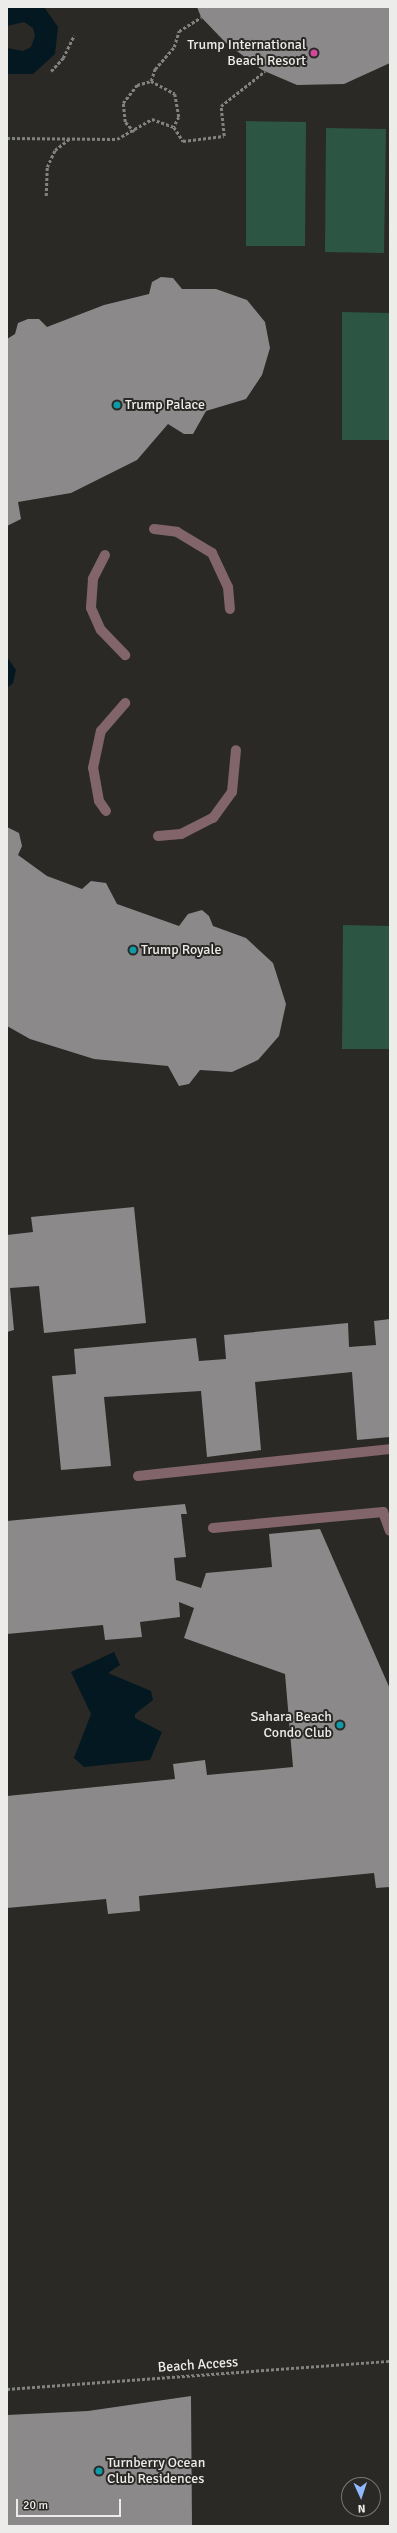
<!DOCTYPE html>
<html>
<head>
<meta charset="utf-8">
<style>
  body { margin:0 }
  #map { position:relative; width:397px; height:2533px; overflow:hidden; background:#2a2926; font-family:Signika,sans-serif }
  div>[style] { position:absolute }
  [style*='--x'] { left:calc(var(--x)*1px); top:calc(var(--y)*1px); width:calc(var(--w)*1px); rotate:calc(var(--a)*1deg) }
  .green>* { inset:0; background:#2d5543 }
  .water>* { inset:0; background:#031820 }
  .building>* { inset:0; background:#8c898a }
  .path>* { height:2.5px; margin-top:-1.25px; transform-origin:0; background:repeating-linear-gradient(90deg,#82827f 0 3px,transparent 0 5px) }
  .service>* { height:10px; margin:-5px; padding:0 5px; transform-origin:5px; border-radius:5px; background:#81656a }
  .dots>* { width:11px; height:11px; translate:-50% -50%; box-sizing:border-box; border:2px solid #2a2926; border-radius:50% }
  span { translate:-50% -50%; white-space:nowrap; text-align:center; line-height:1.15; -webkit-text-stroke:4px #2a2926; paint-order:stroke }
  .poi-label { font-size:14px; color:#ececea }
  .right { translate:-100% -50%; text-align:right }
  .left { translate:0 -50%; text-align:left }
  .street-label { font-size:14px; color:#ececea }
  .frame { position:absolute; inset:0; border:8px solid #ececea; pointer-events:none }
  .north { position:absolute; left:341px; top:2477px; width:40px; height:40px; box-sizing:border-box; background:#2a2926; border:1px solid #787774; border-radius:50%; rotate:177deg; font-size:11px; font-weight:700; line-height:16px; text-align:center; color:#ececea }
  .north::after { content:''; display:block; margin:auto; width:14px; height:18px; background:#91b8fd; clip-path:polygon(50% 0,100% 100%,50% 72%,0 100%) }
  .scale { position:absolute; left:16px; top:2499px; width:105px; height:18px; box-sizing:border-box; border:2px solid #ececea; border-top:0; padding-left:5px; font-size:12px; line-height:14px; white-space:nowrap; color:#ececea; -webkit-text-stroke:3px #2a2926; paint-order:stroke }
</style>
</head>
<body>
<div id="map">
  <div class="green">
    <div style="clip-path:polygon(246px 121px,306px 122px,305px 246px,246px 246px)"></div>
    <div style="clip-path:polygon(326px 128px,386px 129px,384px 253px,325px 252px)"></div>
    <div style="clip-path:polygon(342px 312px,390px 313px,390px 440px,342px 440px)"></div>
    <div style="clip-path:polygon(343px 925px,390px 926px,390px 1049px,342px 1049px)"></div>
  </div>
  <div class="water">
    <div style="clip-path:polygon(7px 7px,44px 7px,58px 27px,55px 54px,33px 74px,7px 74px,7px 48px,23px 51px,31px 47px,35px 36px,33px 28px,24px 22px,7px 26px)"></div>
    <div style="clip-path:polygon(7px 657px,16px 670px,13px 683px,7px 688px)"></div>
    <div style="clip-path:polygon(114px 1652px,120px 1665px,108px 1673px,151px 1691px,153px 1700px,135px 1714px,135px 1718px,162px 1732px,150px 1760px,84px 1767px,74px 1758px,91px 1714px,71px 1672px)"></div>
  </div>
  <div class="building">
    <div style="clip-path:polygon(197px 7px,390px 7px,390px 63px,344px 84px,297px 85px,262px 70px,225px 42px,201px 17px)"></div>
    <div style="clip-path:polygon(161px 277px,173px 278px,182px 289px,216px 289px,247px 300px,265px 322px,270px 348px,262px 375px,246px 399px,206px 411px,193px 434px,184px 434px,168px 424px,137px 460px,71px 493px,18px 502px,21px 519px,7px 526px,7px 339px,15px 334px,18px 323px,28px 319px,39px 319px,47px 327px,104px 305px,149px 294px,152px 282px)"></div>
    <div style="clip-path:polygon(7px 827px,19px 833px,22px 846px,18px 855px,47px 876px,82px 889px,91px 881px,106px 883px,117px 904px,179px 926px,188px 914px,202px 910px,209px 916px,213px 926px,246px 938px,273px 963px,286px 1004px,279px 1036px,258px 1060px,232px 1072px,200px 1070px,189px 1084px,179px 1086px,168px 1066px,94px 1059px,30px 1039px,7px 1026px)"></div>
    <div style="clip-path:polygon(134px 1207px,146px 1323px,44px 1333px,39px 1286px,10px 1288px,14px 1330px,7px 1332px,7px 1235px,33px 1232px,31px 1217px)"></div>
    <div style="clip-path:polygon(390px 1319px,390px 1437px,357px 1440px,352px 1372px,255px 1382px,261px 1450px,207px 1457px,201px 1391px,104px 1397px,111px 1466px,61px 1470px,52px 1376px,76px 1374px,74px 1349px,196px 1338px,199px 1361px,226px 1359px,224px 1335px,348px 1323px,349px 1347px,376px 1345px,374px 1321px)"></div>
    <div style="clip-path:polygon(185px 1504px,187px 1514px,181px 1514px,186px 1557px,174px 1558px,176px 1580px,201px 1588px,206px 1573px,272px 1567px,269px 1534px,320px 1529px,390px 1689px,390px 1887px,376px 1888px,374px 1873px,139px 1896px,140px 1911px,108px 1914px,106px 1899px,7px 1908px,7px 1796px,175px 1779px,173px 1764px,205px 1760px,207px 1775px,293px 1767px,285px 1674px,184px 1638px,194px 1608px,179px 1602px,180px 1617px,140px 1622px,142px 1637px,105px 1640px,103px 1625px,7px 1634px,7px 1521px)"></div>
    <div style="clip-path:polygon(191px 2396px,192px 2526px,7px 2526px,7px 2415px,88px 2411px)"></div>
  </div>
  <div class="path">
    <div style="--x:51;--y:71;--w:18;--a:-47"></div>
    <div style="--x:63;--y:58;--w:25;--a:-64"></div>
    <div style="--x:151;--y:81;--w:13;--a:-72"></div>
    <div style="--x:155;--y:69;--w:29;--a:-49"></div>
    <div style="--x:174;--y:47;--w:17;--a:-73"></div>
    <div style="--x:179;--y:31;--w:26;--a:-32"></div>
    <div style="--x:134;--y:132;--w:13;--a:-132"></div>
    <div style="--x:125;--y:122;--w:19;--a:-96"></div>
    <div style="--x:123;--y:103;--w:23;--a:-52"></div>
    <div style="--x:137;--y:85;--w:15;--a:-16"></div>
    <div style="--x:151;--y:81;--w:27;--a:28"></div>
    <div style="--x:175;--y:94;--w:23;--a:80"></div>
    <div style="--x:179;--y:117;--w:11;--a:117"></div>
    <div style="--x:7;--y:138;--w:110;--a:0.5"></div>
    <div style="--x:117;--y:139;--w:40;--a:-29.7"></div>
    <div style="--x:152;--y:119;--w:23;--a:20"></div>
    <div style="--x:174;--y:127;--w:17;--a:57"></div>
    <div style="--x:183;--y:141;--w:41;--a:-7"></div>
    <div style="--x:224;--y:136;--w:30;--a:-96"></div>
    <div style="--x:221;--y:106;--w:56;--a:-38.5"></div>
    <div style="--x:46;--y:196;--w:29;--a:-88"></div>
    <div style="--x:47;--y:167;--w:19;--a:-65"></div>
    <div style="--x:55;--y:150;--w:18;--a:-38"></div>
    <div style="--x:7;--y:2389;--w:384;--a:-4.2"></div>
  </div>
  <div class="service">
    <div style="--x:154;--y:529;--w:23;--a:7"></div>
    <div style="--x:177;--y:532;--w:41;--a:31"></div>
    <div style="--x:212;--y:553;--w:38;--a:65"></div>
    <div style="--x:228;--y:587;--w:22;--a:85"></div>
    <div style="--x:105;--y:555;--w:27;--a:117"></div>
    <div style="--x:93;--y:579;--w:29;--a:94"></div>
    <div style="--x:91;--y:608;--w:24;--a:66"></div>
    <div style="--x:101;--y:630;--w:35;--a:46"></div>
    <div style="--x:106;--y:811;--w:12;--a:-125"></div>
    <div style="--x:99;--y:801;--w:34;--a:-100"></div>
    <div style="--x:93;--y:768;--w:38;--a:-78"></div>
    <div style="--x:101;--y:731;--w:37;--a:-49"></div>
    <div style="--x:158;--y:836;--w:23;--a:-5"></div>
    <div style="--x:181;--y:834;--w:36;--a:-27"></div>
    <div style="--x:213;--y:818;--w:32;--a:-54"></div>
    <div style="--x:232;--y:792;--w:42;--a:-84.6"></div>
    <div style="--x:138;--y:1476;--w:253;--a:-6.1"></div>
    <div style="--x:213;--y:1528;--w:171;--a:-5.4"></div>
    <div style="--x:383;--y:1512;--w:20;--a:70"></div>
  </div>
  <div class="dots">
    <div style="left:314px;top:53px;background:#d1479c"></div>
    <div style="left:117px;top:405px;background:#0f9aa8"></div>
    <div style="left:133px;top:950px;background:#0f9aa8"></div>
    <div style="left:340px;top:1725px;background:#0f9aa8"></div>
    <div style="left:99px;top:2471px;background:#0f9aa8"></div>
  </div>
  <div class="poi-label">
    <span class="right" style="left:306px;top:53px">Trump International<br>Beach Resort</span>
    <span class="left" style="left:125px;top:405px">Trump Palace</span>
    <span class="left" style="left:141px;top:950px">Trump Royale</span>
    <span class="right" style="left:332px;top:1725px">Sahara Beach<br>Condo Club</span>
    <span class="left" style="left:107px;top:2471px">Turnberry Ocean<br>Club Residences</span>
  </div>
  <div class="street-label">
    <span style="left:198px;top:2365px;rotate:-4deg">Beach Access</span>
  </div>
  <div class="frame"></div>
  <div class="north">N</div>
  <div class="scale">20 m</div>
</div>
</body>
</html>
